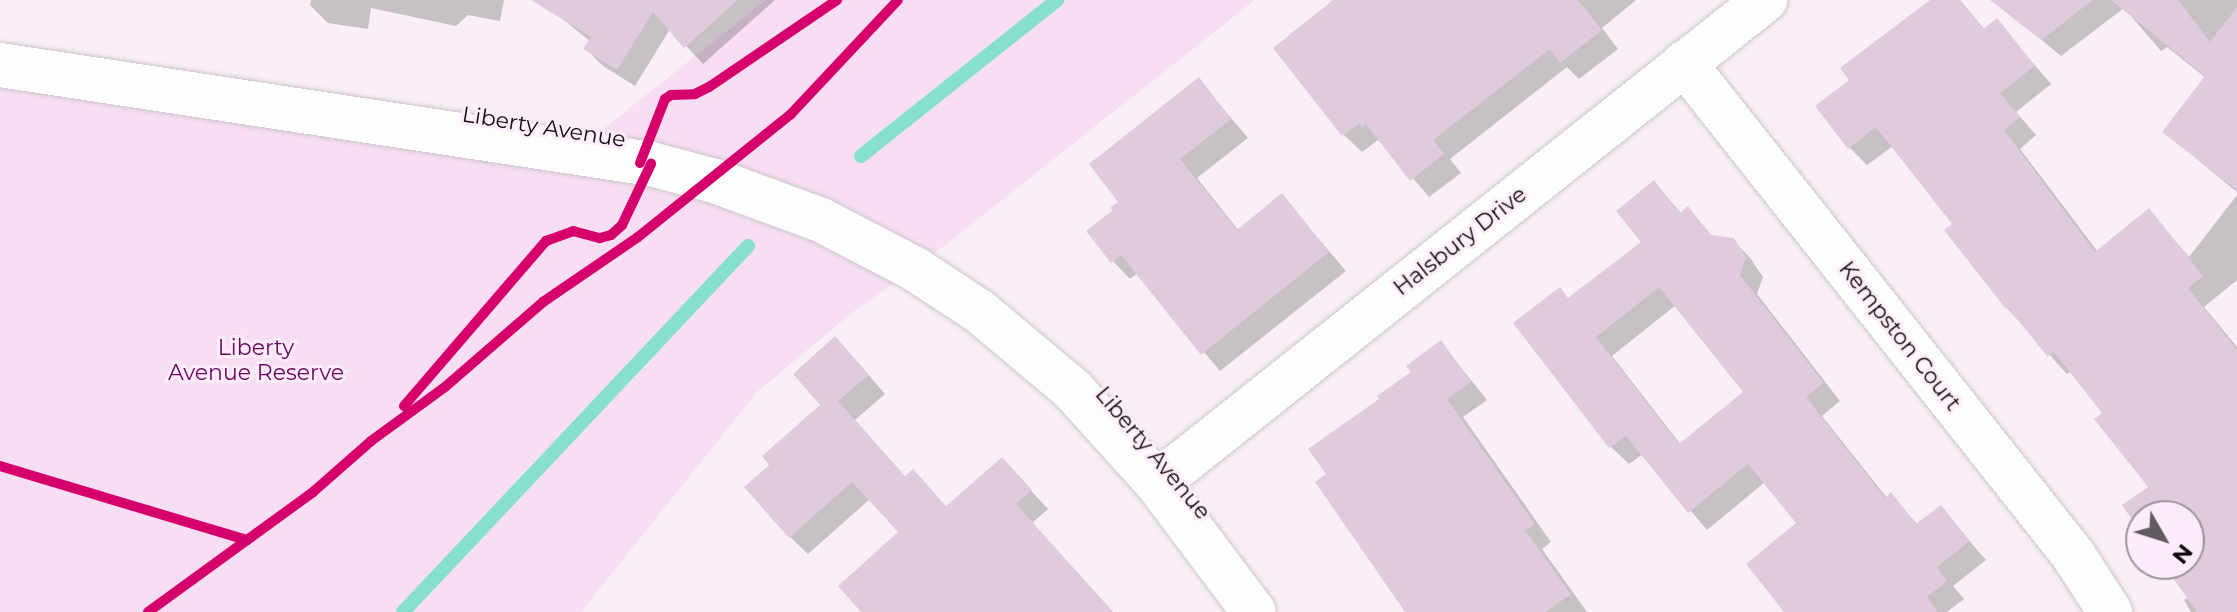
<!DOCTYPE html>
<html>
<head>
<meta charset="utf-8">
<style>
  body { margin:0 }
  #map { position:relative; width:2237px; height:612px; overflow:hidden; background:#f9f0f7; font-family:Montserrat,sans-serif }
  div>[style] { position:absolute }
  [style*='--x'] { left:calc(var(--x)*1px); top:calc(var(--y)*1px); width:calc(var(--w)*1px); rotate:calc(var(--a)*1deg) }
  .green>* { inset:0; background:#f8def3 }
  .shadow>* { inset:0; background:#0003 }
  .stream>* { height:14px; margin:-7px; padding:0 7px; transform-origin:7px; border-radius:7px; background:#86e0ca }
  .building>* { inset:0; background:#dfcbdb }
  .roads { filter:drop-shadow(0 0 2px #cdc5cb) drop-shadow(0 0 2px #cdc5cb) }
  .minor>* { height:44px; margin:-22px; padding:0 22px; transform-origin:22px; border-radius:22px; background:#fefdfe }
  .cycleway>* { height:10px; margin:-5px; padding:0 5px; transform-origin:5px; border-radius:5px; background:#d6006c }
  span { translate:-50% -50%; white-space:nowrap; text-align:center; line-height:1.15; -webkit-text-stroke:6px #fdecfa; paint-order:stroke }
  .street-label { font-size:22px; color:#110a10 }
  .park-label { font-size:22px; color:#690660 }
  .north { position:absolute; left:2125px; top:500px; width:80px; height:80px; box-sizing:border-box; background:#fdecfa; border:2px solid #9f929c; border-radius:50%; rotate:129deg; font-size:22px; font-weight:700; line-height:32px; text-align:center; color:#110a10 }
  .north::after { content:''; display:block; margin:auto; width:28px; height:36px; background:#625a61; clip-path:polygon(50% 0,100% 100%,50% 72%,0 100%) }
</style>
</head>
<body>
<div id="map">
  <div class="green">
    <div style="clip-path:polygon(766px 0,1255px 0,915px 269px,853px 312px,757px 392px,581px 612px,0 612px,0 66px,574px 152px)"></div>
  </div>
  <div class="shadow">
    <div style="clip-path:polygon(311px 0,504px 0,500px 21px,468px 15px,456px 26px,371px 8px,368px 29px,328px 23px,310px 5px)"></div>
    <div style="clip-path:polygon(563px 0,775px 0,703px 64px,670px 29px,635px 86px,603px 66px,586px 49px,590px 41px,555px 13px)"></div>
    <div style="clip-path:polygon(1346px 0,1636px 0,1602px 28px,1618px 49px,1579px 79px,1567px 67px,1450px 159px,1461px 173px,1429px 197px,1382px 142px,1378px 140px,1362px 152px,1344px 135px)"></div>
    <div style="clip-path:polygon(1932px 0,1960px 0,1985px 30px,1997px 21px,2051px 84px,2016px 112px,2036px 135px,2020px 149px,2098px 252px,2149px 211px,2189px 257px,2237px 195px,2237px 280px,2204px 307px,2237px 347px,2237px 612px,2191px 612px,2184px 600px,2189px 597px,2166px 564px,2189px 564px,2189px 516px,2141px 516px,2141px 529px,2124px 506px,2151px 488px,2104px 413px,2071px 371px,2067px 374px,2007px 308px,1954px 225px,1893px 146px,1867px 165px,1849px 147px)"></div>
    <div style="clip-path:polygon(2023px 0,2237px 0,2237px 192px,2164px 132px,2206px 78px,2167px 47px,2161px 51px,2124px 8px,2061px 56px,2008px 12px)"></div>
    <div style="clip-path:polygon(1199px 80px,1248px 138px,1197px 178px,1239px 231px,1282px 196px,1346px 271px,1220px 371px,1138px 273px,1130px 279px,1113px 261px,1116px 211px)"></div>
    <div style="clip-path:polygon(evenodd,1654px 183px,1682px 214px,1688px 209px,1714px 238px,1733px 240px,1751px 259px,1763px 277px,1757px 294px,1840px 401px,1822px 416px,1887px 498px,1891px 495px,1918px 525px,1941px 508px,1986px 560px,1953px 586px,1964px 599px,1947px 612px,1786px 612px,1799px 523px,1765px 482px,1707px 530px,1643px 454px,1629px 464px,1611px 447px,1569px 300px,1644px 242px,1654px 183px,1676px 305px,1745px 392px,1681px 445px,1612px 356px,1676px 305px)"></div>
    <div style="clip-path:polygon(1441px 343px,1487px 400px,1463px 417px,1551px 542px,1542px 549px,1587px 612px,1408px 612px,1382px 400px)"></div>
    <div style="clip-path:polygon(853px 357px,885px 394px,855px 420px,906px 478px,947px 508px,1019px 478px,1048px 509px,1032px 523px,1113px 612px,864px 612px,900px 532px,870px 499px,808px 554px,790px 537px,772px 465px,823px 405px)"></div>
  </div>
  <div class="stream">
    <div style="--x:861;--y:156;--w:251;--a:-38.5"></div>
    <div style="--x:403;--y:612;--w:503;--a:-46.69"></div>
  </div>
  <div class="building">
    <div style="clip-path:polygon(531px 0,738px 0,684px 48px,653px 12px,617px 70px,583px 49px,591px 37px)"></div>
    <div style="clip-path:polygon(1333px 0,1578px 0,1602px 30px,1560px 63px,1550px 49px,1433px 140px,1444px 154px,1410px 181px,1366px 124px,1362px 127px,1359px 124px,1342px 136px,1273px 48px)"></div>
    <div style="clip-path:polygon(1930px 0,1960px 0,1983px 29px,1997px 18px,2035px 66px,2000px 93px,2020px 117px,2004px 130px,2095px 252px,2149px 208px,2203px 276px,2188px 288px,2237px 350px,2237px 612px,2197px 612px,2163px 564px,2189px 564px,2189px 516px,2141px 516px,2141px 533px,2122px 505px,2148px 487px,2094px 419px,2102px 413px,2054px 352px,2048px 357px,2008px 308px,2006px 309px,1944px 230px,1952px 224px,1876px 127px,1848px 149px,1815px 106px,1849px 80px,1840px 68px)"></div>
    <div style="clip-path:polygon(1990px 0,2093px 0,2041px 40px)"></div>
    <div style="clip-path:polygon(2111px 0,2178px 0,2210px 42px,2237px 7px,2237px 190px,2162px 132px,2205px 76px)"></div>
    <div style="clip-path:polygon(1199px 77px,1231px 119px,1180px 159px,1237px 230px,1282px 193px,1329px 252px,1201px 355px,1121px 255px,1111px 263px,1086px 231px,1113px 210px,1110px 208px,1118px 202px,1089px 164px)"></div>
    <div style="clip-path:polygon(evenodd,1654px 180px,1680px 213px,1688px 206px,1711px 235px,1734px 238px,1746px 257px,1740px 275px,1824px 383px,1806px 397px,1885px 498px,1891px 492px,1916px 524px,1941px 505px,1970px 541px,1937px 567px,1947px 581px,1927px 597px,1938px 612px,1784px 612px,1746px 564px,1796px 523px,1748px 464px,1688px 513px,1626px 436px,1609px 448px,1513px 323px,1560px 287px,1568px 298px,1641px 242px,1616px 211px,1654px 180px,1659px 287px,1743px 392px,1679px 444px,1596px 337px,1659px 287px)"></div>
    <div style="clip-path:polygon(835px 336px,869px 375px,838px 401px,905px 476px,913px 469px,946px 506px,1002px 457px,1032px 490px,1016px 504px,1113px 612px,861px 612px,838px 586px,898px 532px,852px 482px,789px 538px,744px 487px,769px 465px,762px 456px,820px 405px,793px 374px)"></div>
    <div style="clip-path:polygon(1441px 340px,1471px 382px,1447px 399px,1535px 524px,1525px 530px,1571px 594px,1546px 612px,1405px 612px,1315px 482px,1326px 474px,1308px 449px,1379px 399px,1377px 396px,1411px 372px,1406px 366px)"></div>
  </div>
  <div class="roads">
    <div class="minor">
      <div style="--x:1684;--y:63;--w:629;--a:51.65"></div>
      <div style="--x:2074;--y:556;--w:67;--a:57.3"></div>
      <div style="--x:0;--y:65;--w:658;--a:8.65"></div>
      <div style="--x:651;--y:164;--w:66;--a:14.9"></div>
      <div style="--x:715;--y:181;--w:113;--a:20.2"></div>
      <div style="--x:821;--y:220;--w:106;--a:27.5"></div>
      <div style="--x:915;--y:269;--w:77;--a:33.3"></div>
      <div style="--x:979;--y:311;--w:123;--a:40"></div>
      <div style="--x:1073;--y:390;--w:125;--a:47.9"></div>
      <div style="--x:1157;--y:483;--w:161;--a:53.1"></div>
      <div style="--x:1157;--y:483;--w:777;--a:-38.46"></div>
    </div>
  </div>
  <div class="cycleway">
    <div style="--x:640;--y:163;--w:69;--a:-68.7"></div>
    <div style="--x:665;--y:99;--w:7;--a:-34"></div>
    <div style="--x:671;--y:95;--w:24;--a:-2"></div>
    <div style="--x:695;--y:94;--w:16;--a:-27"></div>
    <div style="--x:709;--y:87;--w:155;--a:-34.2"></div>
    <div style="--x:404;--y:406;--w:218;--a:-49.3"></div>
    <div style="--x:546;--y:241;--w:29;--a:-20"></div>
    <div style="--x:573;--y:231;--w:28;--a:15"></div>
    <div style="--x:600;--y:238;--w:11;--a:-15"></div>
    <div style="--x:611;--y:235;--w:15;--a:-42"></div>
    <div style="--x:622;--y:225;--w:68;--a:-64.6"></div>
    <div style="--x:0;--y:466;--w:258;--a:16.7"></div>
    <div style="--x:148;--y:612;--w:204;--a:-36"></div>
    <div style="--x:313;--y:492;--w:77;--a:-41.3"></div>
    <div style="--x:371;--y:441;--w:92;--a:-36.1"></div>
    <div style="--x:445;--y:387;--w:130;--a:-40.9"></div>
    <div style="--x:543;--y:302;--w:115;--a:-34.4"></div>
    <div style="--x:638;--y:237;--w:196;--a:-38.8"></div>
    <div style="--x:791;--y:114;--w:156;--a:-46.8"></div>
  </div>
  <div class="street-label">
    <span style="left:544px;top:127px;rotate:9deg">Liberty Avenue</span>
    <span style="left:1460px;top:241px;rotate:-38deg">Halsbury Drive</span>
    <span style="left:1900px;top:336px;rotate:52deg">Kempston Court</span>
    <span style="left:1153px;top:453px;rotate:50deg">Liberty Avenue</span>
  </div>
  <div class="park-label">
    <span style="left:256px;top:360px">Liberty<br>Avenue Reserve</span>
  </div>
  <div class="north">N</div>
</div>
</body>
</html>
